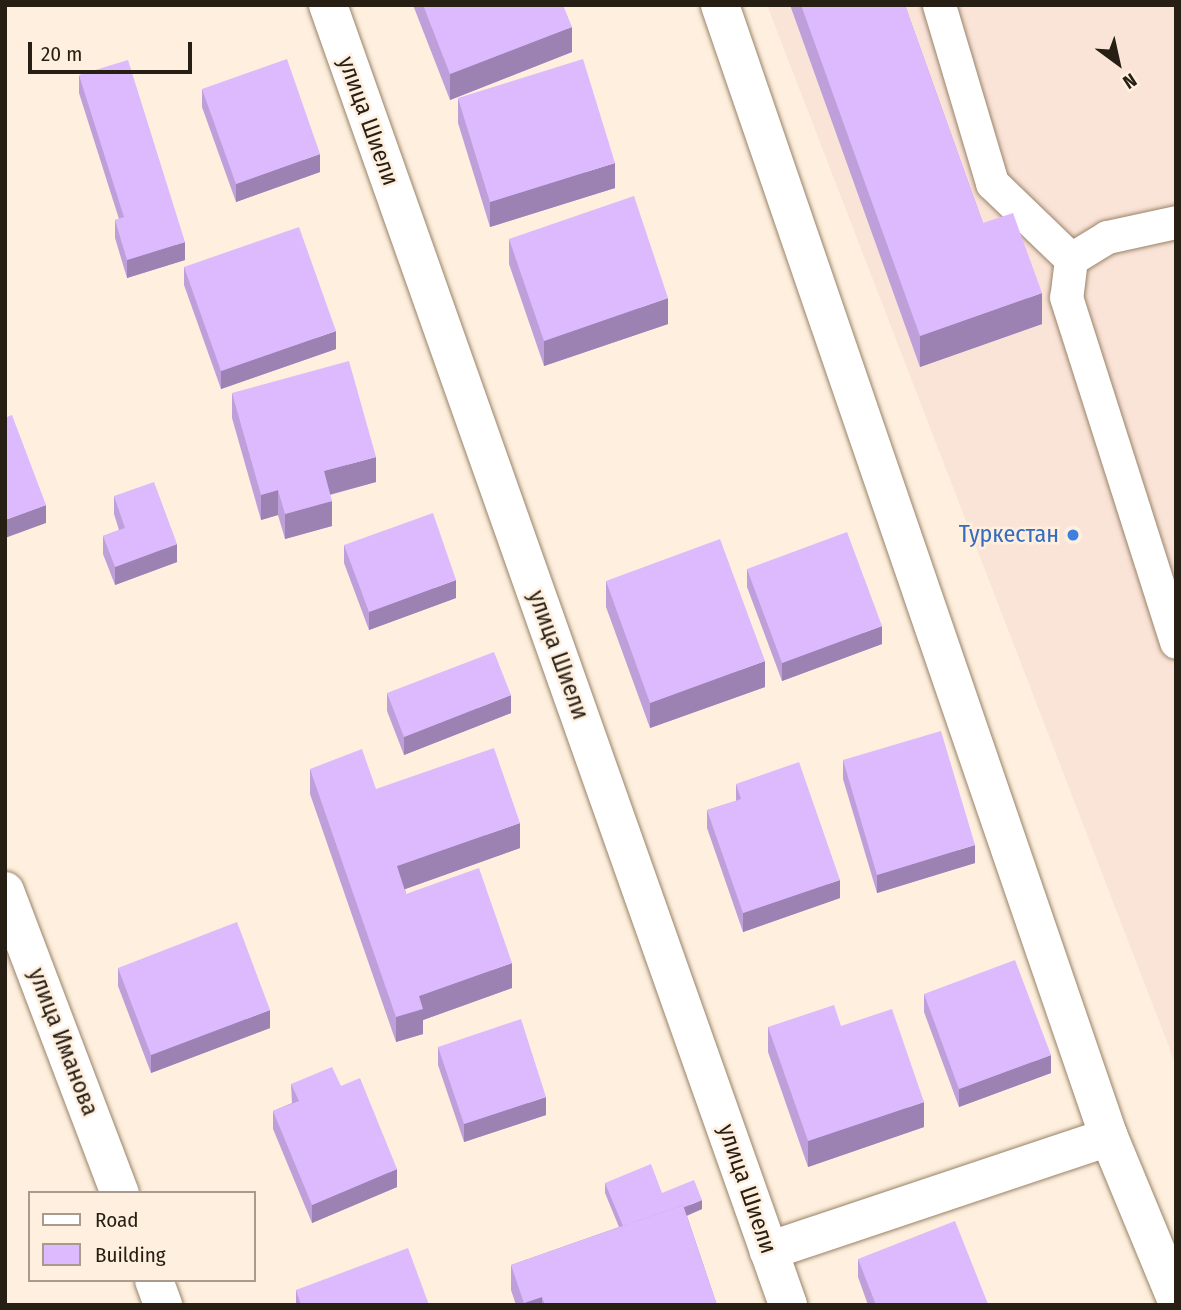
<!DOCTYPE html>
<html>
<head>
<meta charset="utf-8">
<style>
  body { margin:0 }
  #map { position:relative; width:1181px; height:1310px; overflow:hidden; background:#feefde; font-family:"Fira Sans Condensed",sans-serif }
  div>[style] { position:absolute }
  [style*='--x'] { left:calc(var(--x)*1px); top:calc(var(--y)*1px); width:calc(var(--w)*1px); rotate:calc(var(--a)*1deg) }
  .commercial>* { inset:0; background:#fae3d7 }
  .roads { filter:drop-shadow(0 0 2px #998368) drop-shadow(0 0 2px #998368) }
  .service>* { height:33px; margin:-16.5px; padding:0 16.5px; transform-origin:16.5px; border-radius:16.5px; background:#fff }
  .minor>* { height:38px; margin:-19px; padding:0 19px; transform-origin:19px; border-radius:19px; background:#fff }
  .wall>* { inset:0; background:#be9fda }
  .shaded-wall>* { inset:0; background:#9b82b2 }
  .building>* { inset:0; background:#ddb9fe }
  .dots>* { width:19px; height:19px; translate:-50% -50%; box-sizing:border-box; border:4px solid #feefde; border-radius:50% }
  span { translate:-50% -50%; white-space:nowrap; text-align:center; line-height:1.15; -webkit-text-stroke:5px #feefde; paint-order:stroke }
  .street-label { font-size:24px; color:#271e14 }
  .shop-label { font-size:24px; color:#366cbe }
  .right { translate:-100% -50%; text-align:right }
  .frame { position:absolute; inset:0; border:7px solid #271e14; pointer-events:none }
  .legend { position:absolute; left:28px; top:1191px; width:228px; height:91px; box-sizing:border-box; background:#feefde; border:2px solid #a89b8d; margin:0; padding:9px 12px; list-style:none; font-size:21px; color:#271e14 }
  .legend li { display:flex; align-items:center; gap:14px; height:35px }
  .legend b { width:35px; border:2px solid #a89b8d }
  .north { position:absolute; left:1083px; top:28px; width:70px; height:70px; -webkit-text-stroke:5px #feefde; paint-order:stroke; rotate:147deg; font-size:19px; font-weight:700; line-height:28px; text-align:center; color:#271e14 }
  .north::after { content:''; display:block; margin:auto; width:24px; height:32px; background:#271e14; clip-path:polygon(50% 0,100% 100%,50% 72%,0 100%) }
  .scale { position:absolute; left:28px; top:42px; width:164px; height:32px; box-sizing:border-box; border:4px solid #271e14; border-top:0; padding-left:9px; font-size:21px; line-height:24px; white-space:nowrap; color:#271e14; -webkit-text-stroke:5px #feefde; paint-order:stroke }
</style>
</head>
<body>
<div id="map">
  <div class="commercial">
    <div style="clip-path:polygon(767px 5px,1176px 5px,1176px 1065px)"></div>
  </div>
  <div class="roads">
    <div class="service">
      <div style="--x:939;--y:5;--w:186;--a:73.4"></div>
      <div style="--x:992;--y:183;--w:110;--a:43.9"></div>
      <div style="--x:1176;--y:222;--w:71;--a:167.7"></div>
      <div style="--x:1107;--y:237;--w:42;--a:148.6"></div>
      <div style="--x:1071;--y:259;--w:38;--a:97"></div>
      <div style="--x:1066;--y:297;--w:362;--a:72.3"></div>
    </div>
    <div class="minor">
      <div style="--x:328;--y:5;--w:1379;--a:70.51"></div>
      <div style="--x:720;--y:5;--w:1197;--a:71.04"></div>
      <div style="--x:1109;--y:1137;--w:359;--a:161.5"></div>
      <div style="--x:5;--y:891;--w:323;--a:69.2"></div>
      <div style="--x:1109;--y:1137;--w:175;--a:67.5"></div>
      <div style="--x:154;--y:1280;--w:27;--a:70"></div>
    </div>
  </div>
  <div class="wall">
    <div style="clip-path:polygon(413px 5px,563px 5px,572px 52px,450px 100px)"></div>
    <div style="clip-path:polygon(790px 5px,905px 5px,983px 223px,1042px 324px,920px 367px)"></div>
    <div style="clip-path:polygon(79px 75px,185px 260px,127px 278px,115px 238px,115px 220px,119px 219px,79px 93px)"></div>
    <div style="clip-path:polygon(202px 89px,320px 172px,236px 202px,202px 107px)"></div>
    <div style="clip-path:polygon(458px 98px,615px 188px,490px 227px,458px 123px)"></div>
    <div style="clip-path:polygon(509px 239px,668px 324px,544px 366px,509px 264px)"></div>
    <div style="clip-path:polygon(184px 267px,336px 349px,221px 389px,184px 285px)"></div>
    <div style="clip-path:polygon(232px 393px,376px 482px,330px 495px,332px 526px,285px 539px,278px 515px,261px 520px,232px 418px)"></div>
    <div style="clip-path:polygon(114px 496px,177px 562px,115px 585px,103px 554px,103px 536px,119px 530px,114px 514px)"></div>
    <div style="clip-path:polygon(344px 545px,456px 598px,369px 630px,344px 563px)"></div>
    <div style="clip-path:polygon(747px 569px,882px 644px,782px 681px,747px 587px)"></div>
    <div style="clip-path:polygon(606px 581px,765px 687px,650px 728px,606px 607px)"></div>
    <div style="clip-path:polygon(387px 693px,511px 713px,404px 755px,387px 711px)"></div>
    <div style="clip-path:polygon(843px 760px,975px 863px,877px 893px,843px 779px)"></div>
    <div style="clip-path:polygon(310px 769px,376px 789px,520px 848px,405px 889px,406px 894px,512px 988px,423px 1020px,423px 1034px,396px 1042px,310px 794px)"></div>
    <div style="clip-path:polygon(736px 784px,840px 898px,743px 932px,707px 828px,707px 810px,736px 801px)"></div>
    <div style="clip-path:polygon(118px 968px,270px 1028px,151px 1073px,118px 986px)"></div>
    <div style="clip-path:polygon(924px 994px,1051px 1073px,959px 1107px,924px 1012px)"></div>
    <div style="clip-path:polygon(841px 1026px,924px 1127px,808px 1167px,768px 1052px,768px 1027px)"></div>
    <div style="clip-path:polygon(438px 1047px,546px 1115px,464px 1142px,438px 1065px)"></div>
    <div style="clip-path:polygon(291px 1084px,341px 1086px,397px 1187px,312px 1223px,273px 1129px,273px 1111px,292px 1103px)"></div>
    <div style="clip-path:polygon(605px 1183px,662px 1193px,702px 1209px,687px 1216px,717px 1305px,516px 1305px,511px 1290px,511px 1265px,619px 1227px,605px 1193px)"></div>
    <div style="clip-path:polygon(858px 1259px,988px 1305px,868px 1305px,858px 1277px)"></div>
    <div style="clip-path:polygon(296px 1290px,429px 1305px,296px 1305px)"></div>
  </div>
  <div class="shaded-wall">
    <div style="clip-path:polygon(572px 27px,572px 52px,450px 100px,450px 74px)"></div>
    <div style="clip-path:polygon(320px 154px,320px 172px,236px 202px,236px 184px)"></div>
    <div style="clip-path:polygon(615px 163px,615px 188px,490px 227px,490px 202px)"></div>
    <div style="clip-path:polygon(185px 242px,185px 260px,127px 278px,127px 260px)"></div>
    <div style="clip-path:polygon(1042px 293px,1042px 324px,920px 367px,920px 336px)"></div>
    <div style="clip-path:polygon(668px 298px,668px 324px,544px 366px,544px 341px)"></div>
    <div style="clip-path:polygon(336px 331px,336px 349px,221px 389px,221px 371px)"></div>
    <div style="clip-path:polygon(376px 457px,376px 482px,324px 496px,324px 471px)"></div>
    <div style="clip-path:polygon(278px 490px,278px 515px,261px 520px,261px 495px)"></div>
    <div style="clip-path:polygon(332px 501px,332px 526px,285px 539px,285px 514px)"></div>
    <div style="clip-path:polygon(46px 505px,46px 523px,5px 538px,5px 520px)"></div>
    <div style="clip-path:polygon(177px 544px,177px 562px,115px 585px,115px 567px)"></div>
    <div style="clip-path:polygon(456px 580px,456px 598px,369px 630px,369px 612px)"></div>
    <div style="clip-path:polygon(882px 626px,882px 644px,782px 681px,782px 663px)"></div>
    <div style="clip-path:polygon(765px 661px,765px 687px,650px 728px,650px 703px)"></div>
    <div style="clip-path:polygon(511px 695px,511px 713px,404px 755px,404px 737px)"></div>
    <div style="clip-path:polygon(520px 823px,520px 848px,397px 892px,397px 866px)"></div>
    <div style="clip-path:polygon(975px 845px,975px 863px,877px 893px,877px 875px)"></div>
    <div style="clip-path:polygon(840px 880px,840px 898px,743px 932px,743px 913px)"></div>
    <div style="clip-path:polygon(512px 963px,512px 988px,423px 1020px,423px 1034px,396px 1042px,396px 1017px,419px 996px)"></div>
    <div style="clip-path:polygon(270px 1010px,270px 1028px,151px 1073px,151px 1055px)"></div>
    <div style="clip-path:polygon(1051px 1055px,1051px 1073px,959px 1107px,959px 1089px)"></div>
    <div style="clip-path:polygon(546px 1097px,546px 1115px,464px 1142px,464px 1124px)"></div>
    <div style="clip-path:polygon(924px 1102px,924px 1127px,808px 1167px,808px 1141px)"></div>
    <div style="clip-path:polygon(397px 1169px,397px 1187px,312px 1223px,312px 1205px)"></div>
    <div style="clip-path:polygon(702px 1200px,702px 1209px,625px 1241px,625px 1232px)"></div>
    <div style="clip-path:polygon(542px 1297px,542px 1305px,524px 1305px,524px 1303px)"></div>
  </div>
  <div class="building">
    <div style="clip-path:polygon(423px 5px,563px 5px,572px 27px,450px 74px)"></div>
    <div style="clip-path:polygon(801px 5px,905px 5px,983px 223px,1013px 213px,1042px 293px,920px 336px)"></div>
    <div style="clip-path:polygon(287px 59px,320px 154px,236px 184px,202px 89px)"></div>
    <div style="clip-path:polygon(583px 59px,615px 163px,490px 202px,458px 98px)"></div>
    <div style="clip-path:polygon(128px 60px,185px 242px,127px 260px,115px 220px,124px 217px,79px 75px)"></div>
    <div style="clip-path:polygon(634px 196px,668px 298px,544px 341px,509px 239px)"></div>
    <div style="clip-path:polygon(299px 227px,336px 331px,221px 371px,184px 267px)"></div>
    <div style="clip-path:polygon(349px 361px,376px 457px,324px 471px,332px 501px,285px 514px,278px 490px,261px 495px,232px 393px)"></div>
    <div style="clip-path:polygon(12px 415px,46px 505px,5px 520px,5px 418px)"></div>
    <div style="clip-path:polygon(154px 482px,177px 544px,115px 567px,103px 536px,125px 528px,114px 496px)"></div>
    <div style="clip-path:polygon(433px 513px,456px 580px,369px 612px,344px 545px)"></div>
    <div style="clip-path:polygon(847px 532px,882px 626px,782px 663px,747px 569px)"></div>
    <div style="clip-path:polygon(720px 539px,765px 661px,650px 703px,606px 581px)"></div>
    <div style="clip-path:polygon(494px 652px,511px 695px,404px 737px,387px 693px)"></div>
    <div style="clip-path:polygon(941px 731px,975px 845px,877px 875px,843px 760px)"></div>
    <div style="clip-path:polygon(494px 748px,520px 823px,397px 866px,406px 894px,479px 868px,512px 963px,419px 996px,423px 1009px,396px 1017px,310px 769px,362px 749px,376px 789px)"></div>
    <div style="clip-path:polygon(799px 762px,840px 880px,743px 913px,707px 810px,741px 799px,736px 784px)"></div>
    <div style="clip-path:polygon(237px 922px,270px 1010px,151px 1055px,118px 968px)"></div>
    <div style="clip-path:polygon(1015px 960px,1051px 1055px,959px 1089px,924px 994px)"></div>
    <div style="clip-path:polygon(834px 1005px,841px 1026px,892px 1009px,924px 1102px,808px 1141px,768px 1027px)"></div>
    <div style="clip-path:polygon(521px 1019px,546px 1097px,464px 1124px,438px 1047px)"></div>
    <div style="clip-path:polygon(332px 1067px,341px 1086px,360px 1078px,397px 1169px,312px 1205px,273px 1111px,299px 1101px,291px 1084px)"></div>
    <div style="clip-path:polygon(651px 1164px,662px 1193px,694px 1180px,702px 1200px,684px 1207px,683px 1205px,623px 1226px,605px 1183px)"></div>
    <div style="clip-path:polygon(683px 1205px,717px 1305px,545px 1305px,542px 1297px,524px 1303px,511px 1265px)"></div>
    <div style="clip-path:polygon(955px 1221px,988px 1304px,985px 1305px,876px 1305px,858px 1259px)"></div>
    <div style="clip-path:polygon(408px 1248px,429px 1305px,301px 1305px,296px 1290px)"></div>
  </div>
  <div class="dots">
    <div style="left:1073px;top:535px;background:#3f7fe0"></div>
  </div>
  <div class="street-label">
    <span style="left:368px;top:121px;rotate:70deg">улица Шиели</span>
    <span style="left:558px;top:655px;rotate:70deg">улица Шиели</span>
    <span style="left:63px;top:1042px;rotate:69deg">улица Иманова</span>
    <span style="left:747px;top:1189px;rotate:71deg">улица Шиели</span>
  </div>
  <div class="shop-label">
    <span class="right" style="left:1059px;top:535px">Туркестан</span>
  </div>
  <div class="frame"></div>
  <ul class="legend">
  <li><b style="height:9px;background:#fff"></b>Road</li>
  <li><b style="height:19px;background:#ddb9fe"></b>Building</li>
  </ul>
  <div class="north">N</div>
  <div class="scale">20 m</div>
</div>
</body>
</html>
